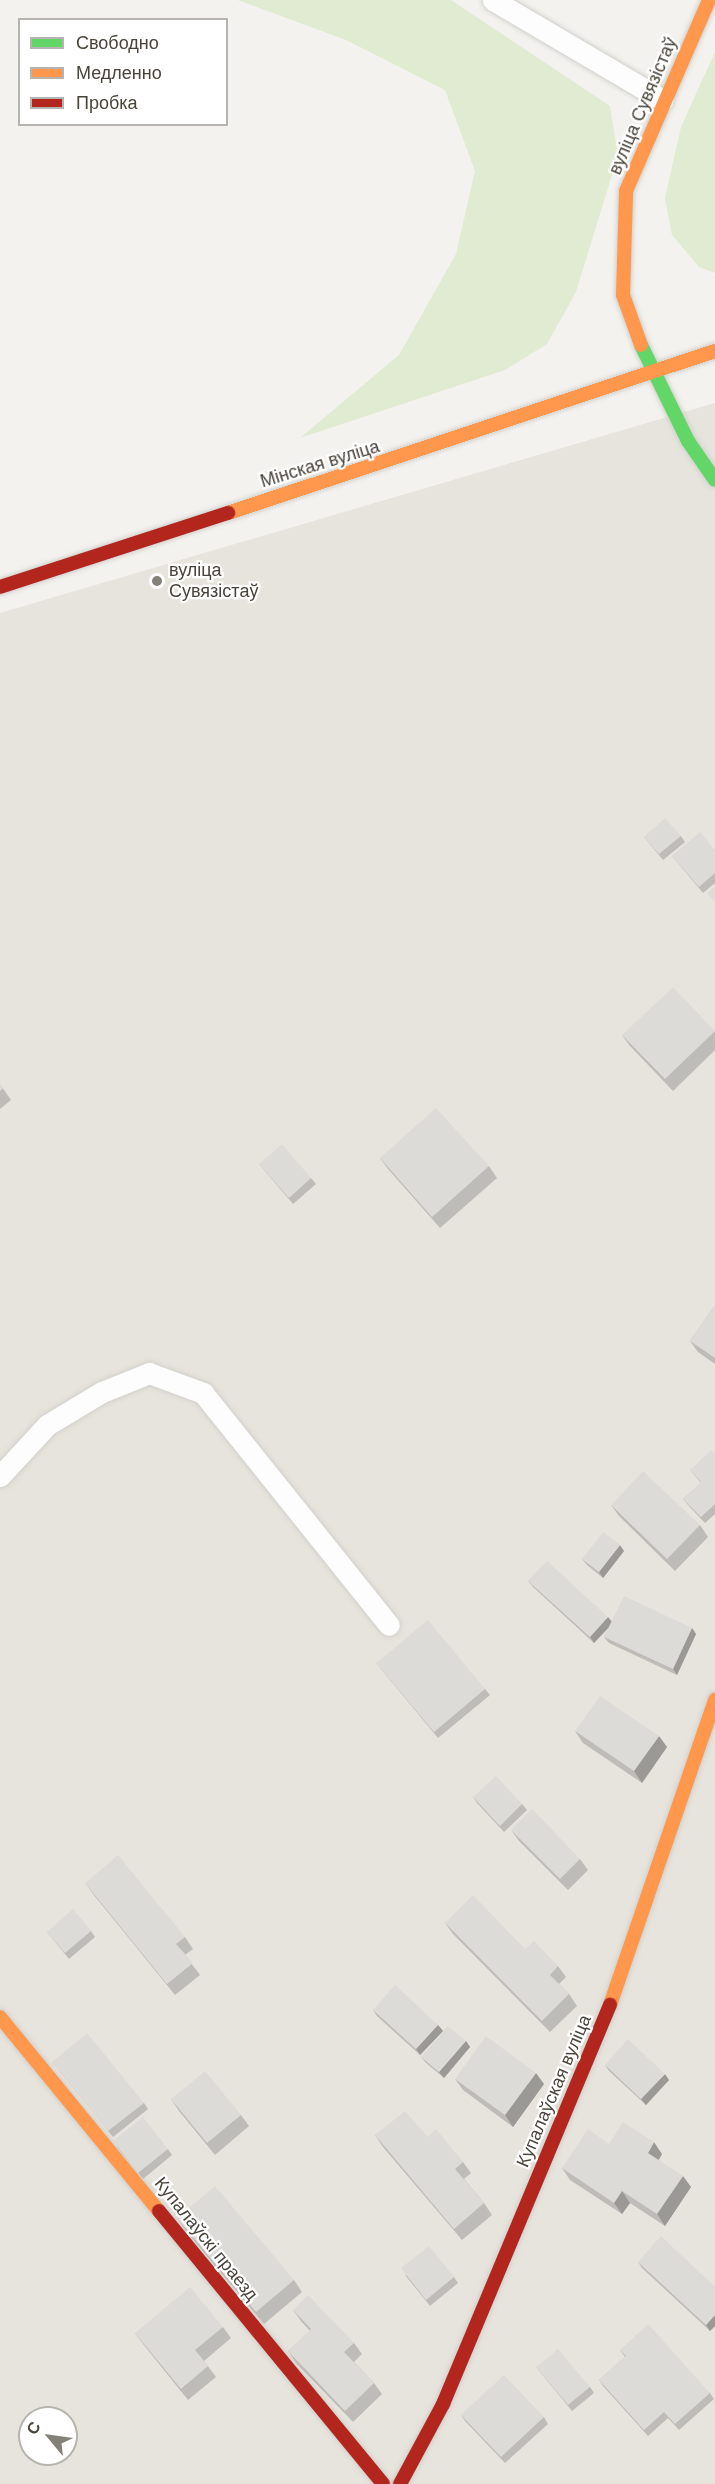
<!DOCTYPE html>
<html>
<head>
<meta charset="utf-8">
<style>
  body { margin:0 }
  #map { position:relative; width:715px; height:2484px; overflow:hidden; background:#f3f2ef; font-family:Arial,sans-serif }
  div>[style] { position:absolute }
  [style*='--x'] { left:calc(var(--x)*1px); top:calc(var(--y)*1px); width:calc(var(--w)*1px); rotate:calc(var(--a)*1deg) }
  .residential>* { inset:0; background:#e7e4dd }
  .green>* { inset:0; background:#e0ebd1 }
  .roads { filter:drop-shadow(0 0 2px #d1d0cc) drop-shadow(0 0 2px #d1d0cc) }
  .lane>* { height:21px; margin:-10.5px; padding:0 10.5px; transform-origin:10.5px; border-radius:10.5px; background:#fdfdfd }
  .fast>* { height:14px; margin:-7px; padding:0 7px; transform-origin:7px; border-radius:7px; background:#63d668 }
  .slow>* { height:14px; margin:-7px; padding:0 7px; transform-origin:7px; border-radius:7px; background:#ff974d }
  .jam>* { height:14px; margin:-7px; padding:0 7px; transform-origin:7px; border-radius:7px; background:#b3261e }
  .wall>* { inset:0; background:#bebcb9 }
  .shaded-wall>* { inset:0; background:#9b9996 }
  .building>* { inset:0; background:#dddbd7 }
  .dots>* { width:16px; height:16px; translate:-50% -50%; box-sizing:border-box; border:3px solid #fff; border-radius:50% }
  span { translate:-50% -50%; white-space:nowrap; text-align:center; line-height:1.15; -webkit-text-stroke:4.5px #fff; paint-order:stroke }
  .street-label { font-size:18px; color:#49443a }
  .poi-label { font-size:18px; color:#49443a }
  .left { translate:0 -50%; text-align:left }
  .legend { position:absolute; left:18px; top:18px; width:210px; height:108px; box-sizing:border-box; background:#fff; border:2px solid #b6b4b0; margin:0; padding:8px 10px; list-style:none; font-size:18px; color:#49443a }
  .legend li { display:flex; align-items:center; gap:12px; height:30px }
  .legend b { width:30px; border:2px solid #b6b4b0 }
  .north { position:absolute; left:18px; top:2406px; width:60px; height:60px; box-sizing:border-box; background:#fff; border:2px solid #b6b4b0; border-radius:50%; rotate:299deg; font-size:16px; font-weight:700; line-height:24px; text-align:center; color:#49443a }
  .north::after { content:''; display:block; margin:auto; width:21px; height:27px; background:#848179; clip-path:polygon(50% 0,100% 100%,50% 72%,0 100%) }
</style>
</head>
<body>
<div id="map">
  <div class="residential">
    <div style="clip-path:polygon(evenodd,715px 403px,715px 2484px,0 2484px,0 613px,715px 403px,30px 2418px,66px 2418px,66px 2454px,30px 2454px,30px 2418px)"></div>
  </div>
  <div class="green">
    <div style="clip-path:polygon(238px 0,451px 0,610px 106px,618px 155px,576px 292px,547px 344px,505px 370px,300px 438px,399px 355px,456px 254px,475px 171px,445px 90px,346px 40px)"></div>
    <div style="clip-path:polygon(715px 52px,715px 273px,699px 267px,672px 235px,665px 198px,681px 127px)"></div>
  </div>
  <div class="roads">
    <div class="lane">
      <div style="--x:493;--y:0;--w:197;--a:30.5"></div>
      <div style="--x:0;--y:1476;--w:69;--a:-47.3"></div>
      <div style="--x:47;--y:1425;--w:64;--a:-31"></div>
      <div style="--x:102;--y:1392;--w:51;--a:-22"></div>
      <div style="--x:149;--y:1373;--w:58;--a:20.3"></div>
      <div style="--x:203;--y:1393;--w:297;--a:51.3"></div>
    </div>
    <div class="fast">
      <div style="--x:641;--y:345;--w:107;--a:63.9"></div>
      <div style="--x:688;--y:441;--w:47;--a:55.3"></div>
    </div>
    <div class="slow">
      <div style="--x:641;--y:345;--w:53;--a:-109.8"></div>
      <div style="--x:623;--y:295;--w:104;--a:-88.3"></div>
      <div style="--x:626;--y:191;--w:208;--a:-66.5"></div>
      <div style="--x:228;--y:513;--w:513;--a:-18.4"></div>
      <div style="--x:610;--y:2005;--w:323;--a:-71"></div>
      <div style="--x:0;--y:2017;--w:251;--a:50.7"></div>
    </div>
    <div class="jam">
      <div style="--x:0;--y:587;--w:240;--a:-18"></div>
      <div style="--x:159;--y:2211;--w:353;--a:50.6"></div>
      <div style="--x:400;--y:2484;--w:91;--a:-61.7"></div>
      <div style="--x:443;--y:2404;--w:433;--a:-67.3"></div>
    </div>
  </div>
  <div class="wall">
    <div style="clip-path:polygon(681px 836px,685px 842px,663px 860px,644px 837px)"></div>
    <div style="clip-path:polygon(715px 850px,715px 883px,703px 893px,672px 856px)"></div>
    <div style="clip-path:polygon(715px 1031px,715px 1050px,673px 1091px,630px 1046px,622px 1035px)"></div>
    <div style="clip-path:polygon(0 1084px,11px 1100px,0 1109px)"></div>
    <div style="clip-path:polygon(380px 1158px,489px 1166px,497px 1178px,440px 1228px,388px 1169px)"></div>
    <div style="clip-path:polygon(259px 1164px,311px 1178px,316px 1184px,293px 1204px)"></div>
    <div style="clip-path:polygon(715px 1305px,715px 1364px,698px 1352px,690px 1341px)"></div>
    <div style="clip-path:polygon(715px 1454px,715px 1514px,705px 1523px,688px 1505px,683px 1499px,701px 1483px,690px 1470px)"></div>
    <div style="clip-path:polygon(611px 1505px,700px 1525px,708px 1537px,675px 1571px,619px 1516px)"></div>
    <div style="clip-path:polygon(624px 1551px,603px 1578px,587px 1565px,582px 1559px)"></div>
    <div style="clip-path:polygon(528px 1581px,612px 1622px,692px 1628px,696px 1634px,677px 1675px,609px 1643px,604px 1637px,610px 1626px,594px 1643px,533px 1587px)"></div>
    <div style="clip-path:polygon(376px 1663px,485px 1689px,490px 1695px,438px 1738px)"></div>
    <div style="clip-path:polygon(575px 1731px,667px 1747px,642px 1783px,583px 1743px)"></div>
    <div style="clip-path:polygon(473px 1797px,522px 1804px,527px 1810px,504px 1832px,477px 1803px)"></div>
    <div style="clip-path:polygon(511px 1830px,580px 1859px,588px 1870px,568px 1890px,519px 1841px)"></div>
    <div style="clip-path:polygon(85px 1883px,185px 1937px,193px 1949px,185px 1955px,200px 1975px,175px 1995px,93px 1894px)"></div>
    <div style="clip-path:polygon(445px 1923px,525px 1949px,558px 1966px,566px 1977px,559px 1984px,569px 1994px,577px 2006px,550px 2032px,453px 1934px)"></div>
    <div style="clip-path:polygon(91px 1931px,95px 1937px,69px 1959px,47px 1932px)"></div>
    <div style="clip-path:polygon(373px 2010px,438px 2025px,443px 2031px,420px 2055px,377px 2016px)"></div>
    <div style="clip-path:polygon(466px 2041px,470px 2047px,444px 2078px,426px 2063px,421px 2057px)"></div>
    <div style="clip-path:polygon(52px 2062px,144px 2103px,148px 2109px,113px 2137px)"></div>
    <div style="clip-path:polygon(605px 2065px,669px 2080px,646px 2105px,609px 2071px)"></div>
    <div style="clip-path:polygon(455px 2079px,544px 2084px,513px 2127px,463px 2090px)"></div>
    <div style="clip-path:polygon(171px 2099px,241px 2115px,249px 2126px,215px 2155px,179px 2111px)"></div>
    <div style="clip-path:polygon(375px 2135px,428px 2137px,463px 2162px,471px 2173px,464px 2179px,484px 2203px,492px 2215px,462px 2240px,383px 2147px)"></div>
    <div style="clip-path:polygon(609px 2144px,662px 2154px,659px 2160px,691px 2187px,665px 2226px,630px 2203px,622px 2214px,570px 2180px,562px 2168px)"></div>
    <div style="clip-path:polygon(117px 2147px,168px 2149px,172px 2155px,143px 2179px)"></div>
    <div style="clip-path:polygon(177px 2218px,294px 2280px,302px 2292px,264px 2324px,185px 2230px)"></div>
    <div style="clip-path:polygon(638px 2262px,715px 2287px,715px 2326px,710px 2331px,642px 2268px)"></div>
    <div style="clip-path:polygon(405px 2275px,454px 2277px,458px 2283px,430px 2306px)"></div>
    <div style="clip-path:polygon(293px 2310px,354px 2343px,362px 2354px,354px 2362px,374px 2383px,382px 2394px,353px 2422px,296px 2363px,288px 2351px,310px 2331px,301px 2321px)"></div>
    <div style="clip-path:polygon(223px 2327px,231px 2338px,204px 2361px,216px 2377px,188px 2400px,143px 2344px,135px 2333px)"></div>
    <div style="clip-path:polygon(620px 2350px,710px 2393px,714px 2399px,679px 2430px,668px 2418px,648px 2436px,603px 2386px,599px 2380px,625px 2357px)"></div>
    <div style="clip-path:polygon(536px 2367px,590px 2387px,594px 2393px,572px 2411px)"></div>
    <div style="clip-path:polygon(461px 2415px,544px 2417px,548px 2424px,505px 2463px,465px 2421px)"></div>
  </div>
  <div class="shaded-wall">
    <div style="clip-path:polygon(620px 1545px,624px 1551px,603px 1578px,599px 1572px)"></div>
    <div style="clip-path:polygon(608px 1617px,613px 1623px,594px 1643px,590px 1637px)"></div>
    <div style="clip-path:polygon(692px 1628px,696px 1634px,677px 1675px,673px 1669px)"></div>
    <div style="clip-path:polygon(659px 1736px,667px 1747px,642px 1783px,634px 1771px)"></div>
    <div style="clip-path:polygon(438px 2025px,443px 2031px,420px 2055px,416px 2049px)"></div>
    <div style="clip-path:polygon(466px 2041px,470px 2047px,444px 2078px,439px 2072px)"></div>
    <div style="clip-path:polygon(536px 2073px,544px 2084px,513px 2127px,505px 2115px)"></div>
    <div style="clip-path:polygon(665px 2074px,669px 2080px,646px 2105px,641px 2099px)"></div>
    <div style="clip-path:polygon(654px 2142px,662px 2154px,656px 2164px,648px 2153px)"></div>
    <div style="clip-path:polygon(683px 2176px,691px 2187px,665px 2226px,657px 2214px)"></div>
    <div style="clip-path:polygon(622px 2191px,630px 2203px,622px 2214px,614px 2203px)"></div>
    <div style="clip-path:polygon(715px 2315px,715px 2326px,710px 2331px,706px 2325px)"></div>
  </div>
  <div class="building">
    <div style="clip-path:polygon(665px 818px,681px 836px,659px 854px,644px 837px)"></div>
    <div style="clip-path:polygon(700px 832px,715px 850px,715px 873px,699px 887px,672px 856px)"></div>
    <div style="clip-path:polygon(715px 886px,715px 902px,707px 893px)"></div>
    <div style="clip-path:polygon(673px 987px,715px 1031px,665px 1079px,622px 1035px)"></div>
    <div style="clip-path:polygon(0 1084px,3px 1088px,0 1091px)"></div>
    <div style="clip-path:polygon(436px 1108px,489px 1166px,432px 1217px,380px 1158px)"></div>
    <div style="clip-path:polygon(282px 1144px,311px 1178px,289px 1198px,259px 1164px)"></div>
    <div style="clip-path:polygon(715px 1305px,715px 1358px,690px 1341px)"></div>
    <div style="clip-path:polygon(711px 1450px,715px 1454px,715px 1504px,701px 1517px,683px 1499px,701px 1482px,690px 1470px)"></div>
    <div style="clip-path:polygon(643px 1471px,700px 1525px,667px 1559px,611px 1505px)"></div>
    <div style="clip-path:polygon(603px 1532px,620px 1545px,599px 1572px,582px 1559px)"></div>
    <div style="clip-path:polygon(547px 1561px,608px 1617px,590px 1637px,528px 1581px)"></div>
    <div style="clip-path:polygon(624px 1596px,692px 1628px,673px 1669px,604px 1637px)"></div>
    <div style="clip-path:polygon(428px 1620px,485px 1689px,434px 1732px,376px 1663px)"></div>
    <div style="clip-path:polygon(600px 1696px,659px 1736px,634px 1771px,575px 1731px)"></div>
    <div style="clip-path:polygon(496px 1776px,522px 1804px,500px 1826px,473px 1797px)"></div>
    <div style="clip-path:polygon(532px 1809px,580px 1859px,560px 1879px,511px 1830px)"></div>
    <div style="clip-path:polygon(118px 1855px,185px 1937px,176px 1944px,193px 1963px,167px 1984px,85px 1883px)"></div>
    <div style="clip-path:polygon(473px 1895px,525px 1949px,534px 1941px,558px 1966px,550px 1975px,569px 1994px,542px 2021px,445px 1923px)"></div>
    <div style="clip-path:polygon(73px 1909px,91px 1931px,65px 1953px,47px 1932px)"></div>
    <div style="clip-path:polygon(395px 1985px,438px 2025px,416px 2049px,373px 2010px)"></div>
    <div style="clip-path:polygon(448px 2026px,466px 2041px,439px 2072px,421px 2057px)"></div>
    <div style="clip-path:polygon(87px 2033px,144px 2103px,108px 2131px,52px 2062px)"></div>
    <div style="clip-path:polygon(486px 2036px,536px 2073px,505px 2115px,455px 2079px)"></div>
    <div style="clip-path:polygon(628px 2039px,665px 2074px,641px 2099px,605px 2065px)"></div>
    <div style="clip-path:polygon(205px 2071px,241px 2115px,207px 2143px,171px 2099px)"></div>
    <div style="clip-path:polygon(405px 2111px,428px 2137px,436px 2129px,463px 2162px,455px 2169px,484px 2203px,454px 2229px,375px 2135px)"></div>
    <div style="clip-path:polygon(143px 2117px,168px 2149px,138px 2173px,113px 2141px)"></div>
    <div style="clip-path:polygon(623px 2122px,654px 2142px,648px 2153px,683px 2176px,657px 2214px,622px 2191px,614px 2203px,562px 2168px,588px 2129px,609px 2144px)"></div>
    <div style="clip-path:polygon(215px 2186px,294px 2280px,256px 2312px,177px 2218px)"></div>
    <div style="clip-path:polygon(661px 2236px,715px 2287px,715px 2315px,706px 2325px,638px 2262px)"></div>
    <div style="clip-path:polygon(429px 2246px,454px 2277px,426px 2300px,401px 2268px)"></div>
    <div style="clip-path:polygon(190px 2287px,223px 2327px,195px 2350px,208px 2366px,181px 2389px,135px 2333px)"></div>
    <div style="clip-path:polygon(308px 2295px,354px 2343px,344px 2352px,374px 2383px,345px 2411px,288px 2351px,311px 2329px,293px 2310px)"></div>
    <div style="clip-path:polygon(648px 2324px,710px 2393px,675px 2424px,664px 2412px,644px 2430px,599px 2380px,626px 2356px,620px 2350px)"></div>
    <div style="clip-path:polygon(558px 2349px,590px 2387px,568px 2405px,536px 2367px)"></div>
    <div style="clip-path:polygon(504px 2375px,544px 2417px,501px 2457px,461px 2415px)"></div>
  </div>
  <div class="dots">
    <div style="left:157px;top:581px;background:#848179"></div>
  </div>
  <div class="street-label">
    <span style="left:643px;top:106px;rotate:-67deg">вуліца Сувязістаў</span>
    <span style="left:320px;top:464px;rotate:-17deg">Мінская вуліца</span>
    <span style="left:554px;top:2091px;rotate:-67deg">Купалаўская вуліца</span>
    <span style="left:206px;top:2239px;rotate:51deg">Купалаўскі праезд</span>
  </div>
  <div class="poi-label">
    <span class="left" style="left:169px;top:581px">вуліца<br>Сувязістаў</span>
  </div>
  <ul class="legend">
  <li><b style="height:8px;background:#63d668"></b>Свободно</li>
  <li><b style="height:8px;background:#ff974d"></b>Медленно</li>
  <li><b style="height:8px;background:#b3261e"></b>Пробка</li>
  </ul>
  <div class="north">С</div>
</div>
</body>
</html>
